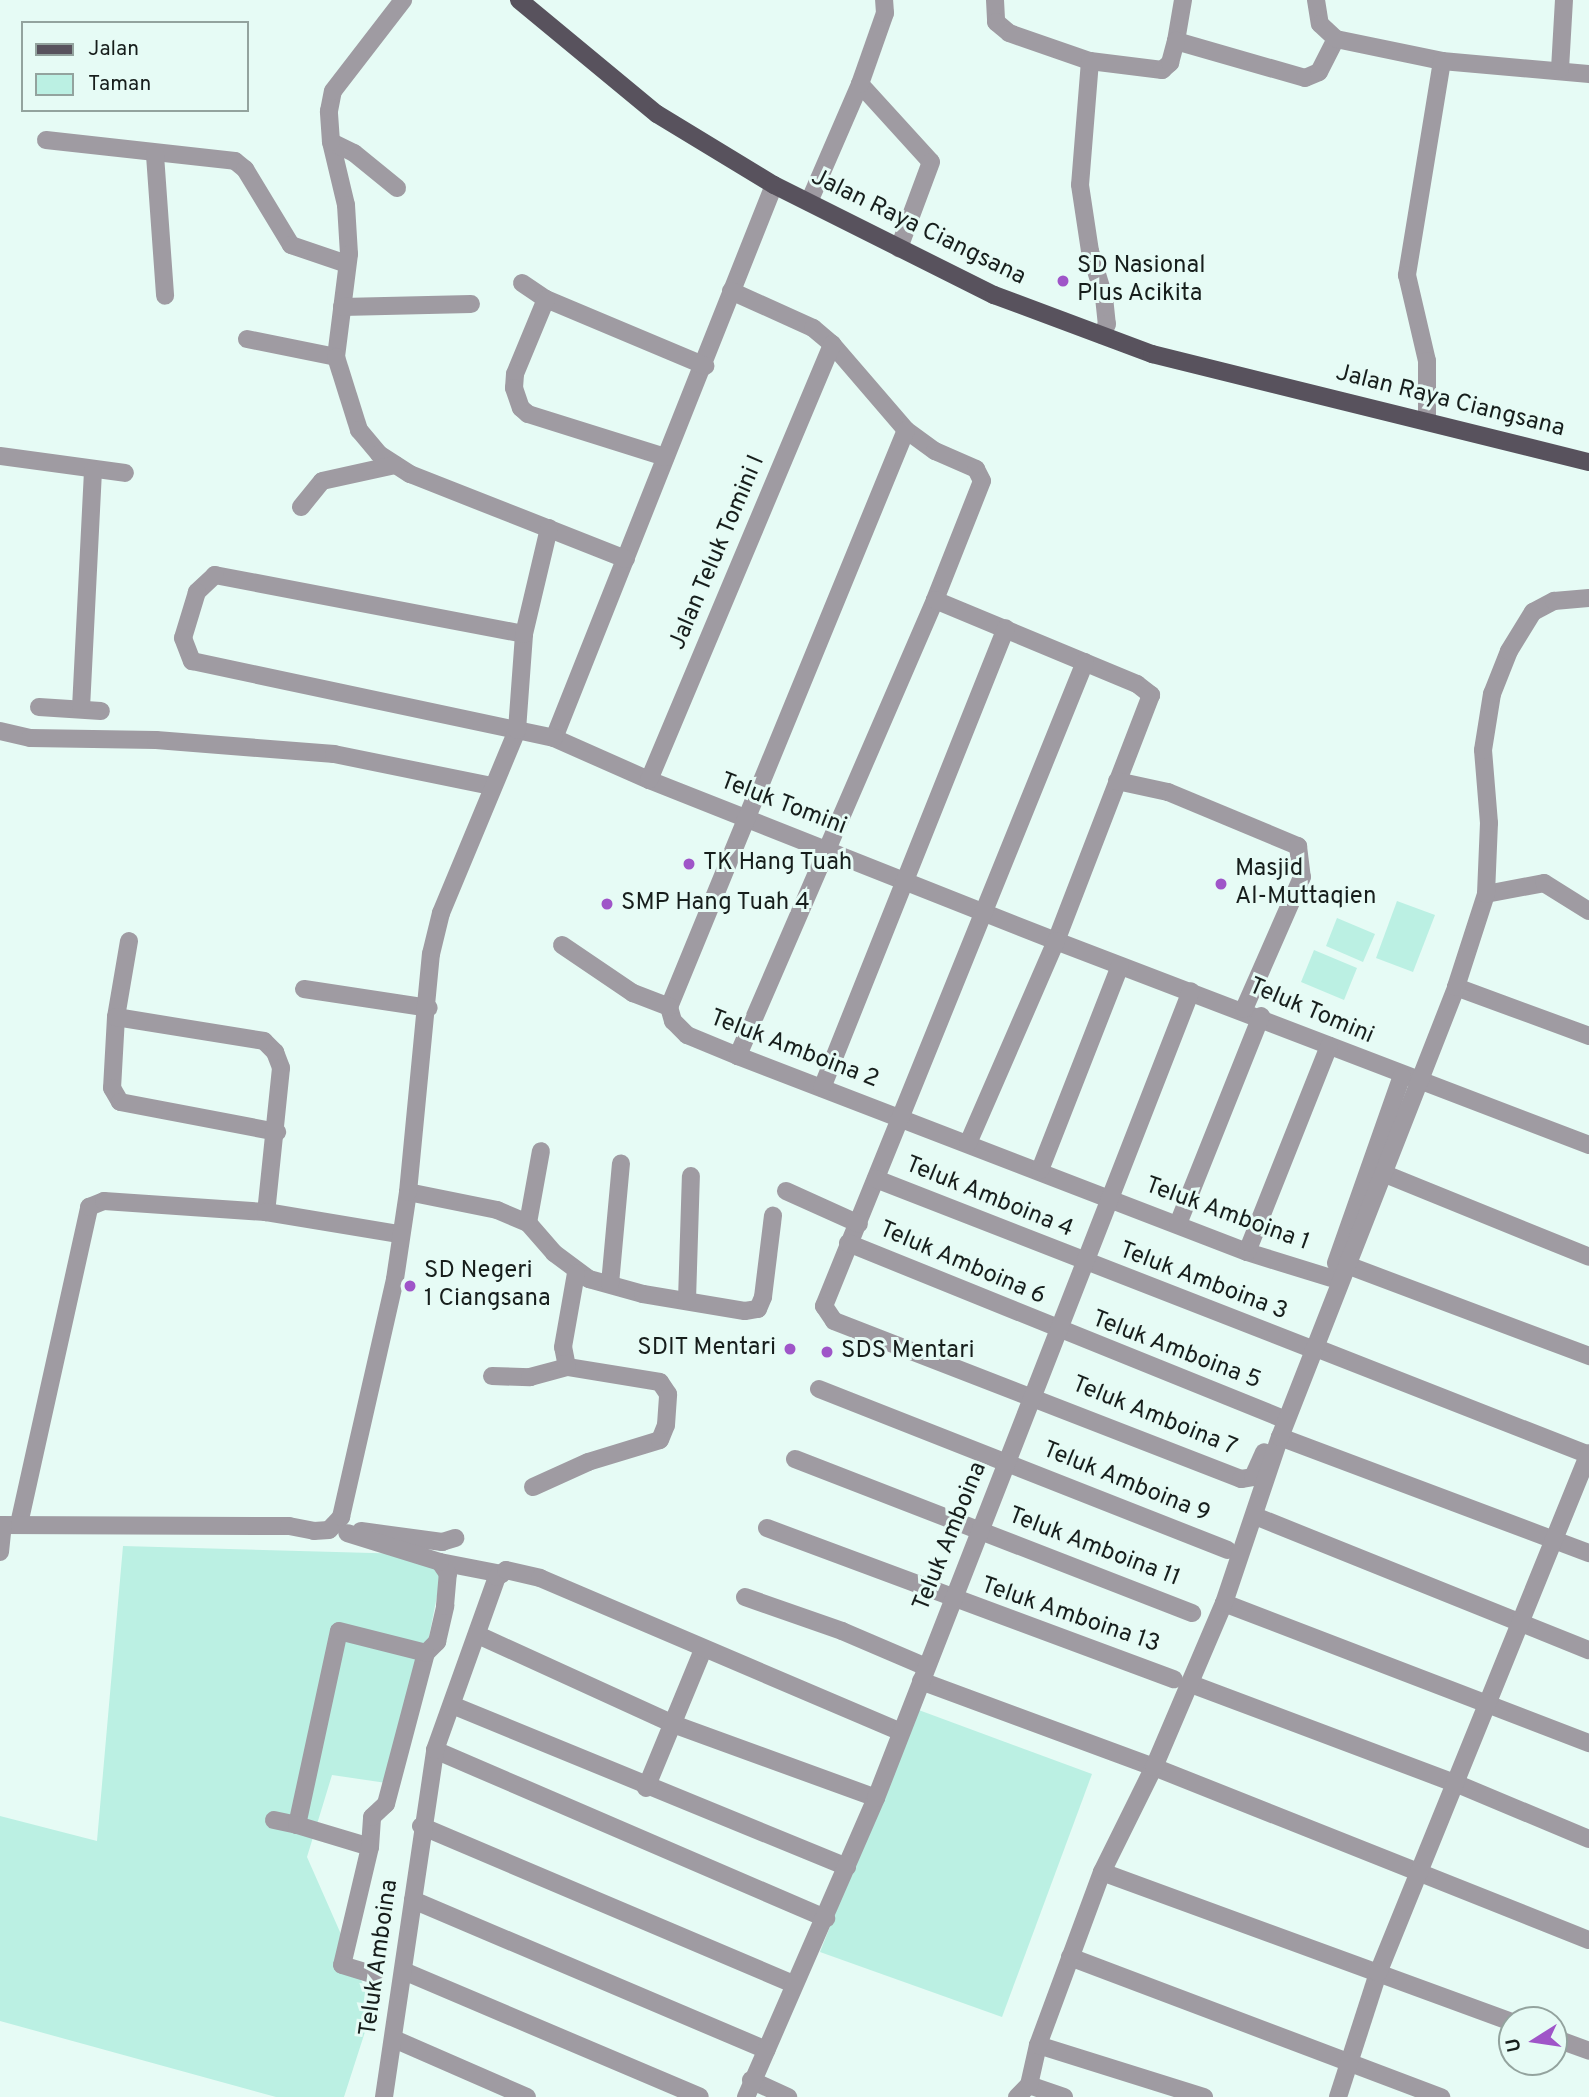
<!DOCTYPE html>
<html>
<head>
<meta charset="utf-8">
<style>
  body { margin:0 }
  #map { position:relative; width:1589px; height:2097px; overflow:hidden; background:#e6fbf5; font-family:Overpass,sans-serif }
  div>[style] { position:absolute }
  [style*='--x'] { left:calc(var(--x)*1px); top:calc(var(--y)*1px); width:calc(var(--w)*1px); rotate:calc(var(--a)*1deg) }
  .green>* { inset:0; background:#bbf0e3 }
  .minor>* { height:18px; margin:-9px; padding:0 9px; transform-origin:9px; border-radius:9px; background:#9f9ba2 }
  .major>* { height:18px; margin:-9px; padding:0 9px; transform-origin:9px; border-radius:9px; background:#58525d }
  .dots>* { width:19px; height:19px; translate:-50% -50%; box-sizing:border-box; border:4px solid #e6fbf5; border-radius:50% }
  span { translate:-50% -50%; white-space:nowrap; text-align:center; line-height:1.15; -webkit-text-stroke:6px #e6fbf5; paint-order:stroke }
  .street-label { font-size:24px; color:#171e1c }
  .poi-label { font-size:24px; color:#171e1c }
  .left { translate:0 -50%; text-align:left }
  .right { translate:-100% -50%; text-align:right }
  .legend { position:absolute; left:21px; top:21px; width:228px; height:91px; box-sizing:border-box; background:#e6fbf5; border:2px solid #93a39e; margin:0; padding:9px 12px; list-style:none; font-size:21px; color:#171e1c }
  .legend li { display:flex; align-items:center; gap:14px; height:35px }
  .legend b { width:35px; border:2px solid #93a39e }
  .north { position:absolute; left:1498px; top:2006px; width:70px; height:70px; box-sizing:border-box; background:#e6fbf5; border:2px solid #93a39e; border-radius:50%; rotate:258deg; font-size:19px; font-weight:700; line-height:28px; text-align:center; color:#171e1c }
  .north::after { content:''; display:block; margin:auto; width:24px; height:32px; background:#9f55c8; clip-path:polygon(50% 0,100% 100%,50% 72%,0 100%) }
</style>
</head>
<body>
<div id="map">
  <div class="green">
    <div style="clip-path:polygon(1397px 901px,1435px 915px,1413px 972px,1376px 958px)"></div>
    <div style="clip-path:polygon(1337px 918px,1375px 934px,1363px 962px,1326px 946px)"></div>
    <div style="clip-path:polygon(1314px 950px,1357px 968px,1344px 1000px,1301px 982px)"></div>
    <div style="clip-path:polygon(123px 1546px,445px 1555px,400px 1785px,332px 1775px,307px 1857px,373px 2007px,344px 2097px,276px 2097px,0 2021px,0 1816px,97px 1841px)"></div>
    <div style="clip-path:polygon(916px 1709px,1092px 1774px,1002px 2017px,820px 1952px)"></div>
  </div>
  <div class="minor">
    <div style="--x:995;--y:0;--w:22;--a:87"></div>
    <div style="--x:996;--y:22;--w:17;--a:40"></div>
    <div style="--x:1009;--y:33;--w:86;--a:19.1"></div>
    <div style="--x:1090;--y:61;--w:124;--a:94.6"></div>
    <div style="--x:1080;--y:185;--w:67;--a:81.4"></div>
    <div style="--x:1090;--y:251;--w:48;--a:73.1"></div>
    <div style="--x:1104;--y:297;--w:27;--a:84"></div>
    <div style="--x:1107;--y:324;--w:12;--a:114"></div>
    <div style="--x:1183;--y:0;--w:42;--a:99.7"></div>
    <div style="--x:1176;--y:41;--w:134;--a:16"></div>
    <div style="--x:1305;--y:78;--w:15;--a:-23"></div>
    <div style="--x:1319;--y:72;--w:37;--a:-63"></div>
    <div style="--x:1336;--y:39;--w:108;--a:11.7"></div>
    <div style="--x:1442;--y:61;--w:217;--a:99.3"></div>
    <div style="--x:1407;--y:275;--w:88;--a:76.9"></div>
    <div style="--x:1427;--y:361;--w:60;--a:90"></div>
    <div style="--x:1316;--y:0;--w:24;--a:81"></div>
    <div style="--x:1320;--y:24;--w:22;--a:43"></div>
    <div style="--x:1090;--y:61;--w:73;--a:7.1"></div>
    <div style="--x:1162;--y:70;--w:11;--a:-41"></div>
    <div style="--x:1170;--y:63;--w:23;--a:-75"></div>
    <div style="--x:1442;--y:61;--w:148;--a:5.1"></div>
    <div style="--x:1560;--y:69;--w:69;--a:-86.7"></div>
    <div style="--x:860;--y:84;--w:105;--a:47.7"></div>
    <div style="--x:931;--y:162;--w:92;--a:110.4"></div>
    <div style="--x:46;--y:140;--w:190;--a:6.3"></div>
    <div style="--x:235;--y:161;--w:13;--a:39"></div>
    <div style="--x:245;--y:169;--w:89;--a:58.8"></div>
    <div style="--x:291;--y:245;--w:59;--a:18.7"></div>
    <div style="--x:331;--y:142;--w:65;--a:76.6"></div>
    <div style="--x:346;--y:205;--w:49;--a:86.5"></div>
    <div style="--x:349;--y:254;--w:104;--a:97.2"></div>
    <div style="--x:155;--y:155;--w:141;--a:85.9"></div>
    <div style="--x:774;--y:185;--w:595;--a:111.69"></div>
    <div style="--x:554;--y:738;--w:104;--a:23.9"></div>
    <div style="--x:649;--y:780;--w:438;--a:21.6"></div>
    <div style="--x:1056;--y:941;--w:571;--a:20.94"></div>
    <div style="--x:397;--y:188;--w:55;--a:-140.9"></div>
    <div style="--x:354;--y:153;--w:25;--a:-154"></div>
    <div style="--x:331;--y:142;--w:31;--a:-94"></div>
    <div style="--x:329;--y:111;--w:20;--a:-79"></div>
    <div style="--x:333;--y:91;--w:115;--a:-52.4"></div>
    <div style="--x:809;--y:202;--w:129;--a:-66.6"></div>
    <div style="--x:860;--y:84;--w:75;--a:-70.6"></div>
    <div style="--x:885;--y:13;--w:13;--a:-94"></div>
    <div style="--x:522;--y:283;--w:29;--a:34"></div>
    <div style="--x:546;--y:299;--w:173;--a:22.8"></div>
    <div style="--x:731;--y:291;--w:90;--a:24.3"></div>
    <div style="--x:813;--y:328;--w:25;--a:40"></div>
    <div style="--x:832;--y:344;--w:113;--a:49.3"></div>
    <div style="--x:906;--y:430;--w:36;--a:36"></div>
    <div style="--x:935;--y:451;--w:45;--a:23.7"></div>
    <div style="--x:976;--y:469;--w:13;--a:63"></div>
    <div style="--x:982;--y:481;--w:128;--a:111.6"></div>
    <div style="--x:935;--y:600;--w:497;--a:113.4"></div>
    <div style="--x:546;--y:299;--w:81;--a:112.5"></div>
    <div style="--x:515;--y:374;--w:14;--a:94"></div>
    <div style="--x:514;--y:388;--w:21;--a:71"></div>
    <div style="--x:521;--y:408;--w:9;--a:41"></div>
    <div style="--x:528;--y:414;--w:144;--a:17.4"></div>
    <div style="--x:342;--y:307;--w:129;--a:-1.3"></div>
    <div style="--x:247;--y:339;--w:91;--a:11.4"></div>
    <div style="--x:336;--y:357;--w:77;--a:72.5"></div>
    <div style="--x:359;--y:430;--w:31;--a:50"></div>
    <div style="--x:379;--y:454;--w:37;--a:33"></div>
    <div style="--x:410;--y:474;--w:232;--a:21.5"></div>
    <div style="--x:906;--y:430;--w:624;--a:112.33"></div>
    <div style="--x:669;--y:1007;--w:15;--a:74"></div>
    <div style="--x:673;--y:1021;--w:20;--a:45"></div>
    <div style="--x:687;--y:1035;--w:55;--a:22.4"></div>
    <div style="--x:738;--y:1056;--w:545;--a:21.06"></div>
    <div style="--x:1247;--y:1252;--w:88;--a:17.2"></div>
    <div style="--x:0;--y:456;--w:126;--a:7.7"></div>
    <div style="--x:301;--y:507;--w:33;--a:-51"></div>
    <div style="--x:322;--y:481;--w:75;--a:-12.4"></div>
    <div style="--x:935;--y:600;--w:219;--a:22.6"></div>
    <div style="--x:1137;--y:684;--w:18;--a:38"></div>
    <div style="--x:1151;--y:695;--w:264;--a:111.1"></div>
    <div style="--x:1056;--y:941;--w:220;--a:113.5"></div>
    <div style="--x:524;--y:634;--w:315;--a:-169.2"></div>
    <div style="--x:215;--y:575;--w:25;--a:137"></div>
    <div style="--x:197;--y:592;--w:48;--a:106.9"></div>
    <div style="--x:183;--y:638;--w:25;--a:69"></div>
    <div style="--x:192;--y:661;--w:370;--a:12"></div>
    <div style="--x:1085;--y:662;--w:695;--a:112.06"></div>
    <div style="--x:824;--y:1306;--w:18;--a:56"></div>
    <div style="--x:834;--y:1321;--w:437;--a:21.2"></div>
    <div style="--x:1241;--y:1479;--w:12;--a:-9"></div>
    <div style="--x:1253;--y:1477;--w:27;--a:-66"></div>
    <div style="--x:39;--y:707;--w:62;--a:3.7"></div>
    <div style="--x:81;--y:708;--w:238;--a:-87.1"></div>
    <div style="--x:0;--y:731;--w:31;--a:13"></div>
    <div style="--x:30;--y:738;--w:126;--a:0.9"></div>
    <div style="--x:156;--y:740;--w:179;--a:4.5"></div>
    <div style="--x:334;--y:754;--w:160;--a:11.5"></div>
    <div style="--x:649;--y:780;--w:473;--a:-67.2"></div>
    <div style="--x:1117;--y:781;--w:52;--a:12.2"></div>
    <div style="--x:1168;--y:792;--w:141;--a:22.6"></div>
    <div style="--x:1298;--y:846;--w:31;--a:83"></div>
    <div style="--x:1302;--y:877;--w:144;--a:113.7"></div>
    <div style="--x:1486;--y:894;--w:59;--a:-10.7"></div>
    <div style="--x:1544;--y:883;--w:53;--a:31.9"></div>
    <div style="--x:129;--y:941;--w:77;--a:99.7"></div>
    <div style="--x:116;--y:1017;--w:71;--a:93.2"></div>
    <div style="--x:112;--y:1088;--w:16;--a:60"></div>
    <div style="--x:120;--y:1102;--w:160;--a:10.8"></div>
    <div style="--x:562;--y:945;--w:86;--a:34.1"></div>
    <div style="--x:633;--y:993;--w:39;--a:21"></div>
    <div style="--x:1456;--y:987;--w:142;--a:20.2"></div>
    <div style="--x:304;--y:989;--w:126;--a:8.6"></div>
    <div style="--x:116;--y:1017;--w:150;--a:9.2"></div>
    <div style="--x:264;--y:1041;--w:16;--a:45"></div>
    <div style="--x:275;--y:1052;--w:17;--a:69"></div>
    <div style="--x:281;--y:1068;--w:145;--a:95.9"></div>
    <div style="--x:822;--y:1088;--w:495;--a:-68.2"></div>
    <div style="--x:1040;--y:1170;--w:219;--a:-68.6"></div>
    <div style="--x:1385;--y:1174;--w:220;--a:22.1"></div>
    <div style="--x:876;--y:1179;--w:462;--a:21.3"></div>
    <div style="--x:786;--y:1191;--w:80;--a:24.3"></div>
    <div style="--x:408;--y:1192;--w:91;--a:11.4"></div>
    <div style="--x:497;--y:1210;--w:34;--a:23"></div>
    <div style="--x:528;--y:1223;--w:40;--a:49"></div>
    <div style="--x:554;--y:1253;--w:44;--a:36.6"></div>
    <div style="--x:589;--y:1279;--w:56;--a:15.5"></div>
    <div style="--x:643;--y:1294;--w:103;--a:9.5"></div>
    <div style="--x:745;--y:1311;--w:13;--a:-9"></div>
    <div style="--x:758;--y:1309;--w:13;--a:-67"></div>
    <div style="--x:763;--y:1297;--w:82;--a:-83"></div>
    <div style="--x:528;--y:1223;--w:73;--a:-79.8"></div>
    <div style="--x:1178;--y:1224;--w:224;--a:-68.2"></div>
    <div style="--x:848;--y:1243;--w:464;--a:22"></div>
    <div style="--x:1247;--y:1252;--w:222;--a:-68.3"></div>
    <div style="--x:1336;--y:1263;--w:198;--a:-70.6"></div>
    <div style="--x:1347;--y:1265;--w:259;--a:20.6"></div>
    <div style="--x:610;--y:1284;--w:121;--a:-84.8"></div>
    <div style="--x:687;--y:1300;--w:124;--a:-88.2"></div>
    <div style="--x:1316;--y:1348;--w:293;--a:21.4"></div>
    <div style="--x:492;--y:1376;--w:38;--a:2"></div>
    <div style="--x:530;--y:1377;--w:38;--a:-15"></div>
    <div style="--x:819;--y:1389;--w:439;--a:21.5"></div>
    <div style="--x:1280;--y:1437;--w:330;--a:20.6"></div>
    <div style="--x:795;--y:1459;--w:426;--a:21.2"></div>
    <div style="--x:533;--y:1487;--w:60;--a:-24.4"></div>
    <div style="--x:588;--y:1462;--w:75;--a:-17"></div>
    <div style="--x:660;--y:1440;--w:16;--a:-68"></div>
    <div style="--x:666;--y:1425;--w:31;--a:-86"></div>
    <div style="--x:668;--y:1394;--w:14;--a:-124"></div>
    <div style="--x:660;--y:1382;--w:94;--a:-170.8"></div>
    <div style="--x:567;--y:1367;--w:20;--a:-101"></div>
    <div style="--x:563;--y:1347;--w:75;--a:-80"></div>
    <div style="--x:1255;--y:1516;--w:360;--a:21.9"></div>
    <div style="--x:19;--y:1524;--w:325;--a:-77.5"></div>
    <div style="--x:89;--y:1207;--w:16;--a:-22"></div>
    <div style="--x:104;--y:1201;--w:162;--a:3.9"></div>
    <div style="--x:266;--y:1212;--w:135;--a:9.4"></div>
    <div style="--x:0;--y:1525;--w:289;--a:0.2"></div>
    <div style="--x:289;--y:1526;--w:25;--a:11"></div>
    <div style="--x:314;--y:1531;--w:15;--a:-4"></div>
    <div style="--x:329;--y:1530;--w:18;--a:-47"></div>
    <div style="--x:341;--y:1517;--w:244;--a:-77.2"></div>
    <div style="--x:395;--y:1279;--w:88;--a:-81.5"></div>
    <div style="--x:408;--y:1192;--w:239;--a:-84.5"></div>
    <div style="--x:431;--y:954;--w:42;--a:-76.3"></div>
    <div style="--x:441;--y:913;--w:198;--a:-67.4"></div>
    <div style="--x:517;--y:730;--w:96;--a:-85.8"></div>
    <div style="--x:524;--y:634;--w:109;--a:-76.7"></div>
    <div style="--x:767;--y:1528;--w:434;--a:20.4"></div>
    <div style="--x:361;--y:1531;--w:82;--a:7.7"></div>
    <div style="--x:442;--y:1542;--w:14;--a:-17"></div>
    <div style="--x:0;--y:1552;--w:27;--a:-84"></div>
    <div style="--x:440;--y:1562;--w:63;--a:11"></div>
    <div style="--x:745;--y:1597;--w:103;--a:19.3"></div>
    <div style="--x:842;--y:1631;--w:91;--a:23.2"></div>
    <div style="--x:1224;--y:1603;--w:391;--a:21"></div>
    <div style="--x:478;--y:1635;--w:214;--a:24.5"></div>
    <div style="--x:673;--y:1724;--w:216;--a:20"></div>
    <div style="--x:921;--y:1681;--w:248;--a:20.3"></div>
    <div style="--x:1154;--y:1767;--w:468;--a:21.7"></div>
    <div style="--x:1191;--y:1684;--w:282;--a:20.6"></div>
    <div style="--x:1455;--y:1783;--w:145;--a:22.7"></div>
    <div style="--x:452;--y:1705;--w:427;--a:22.3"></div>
    <div style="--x:435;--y:1750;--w:426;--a:23.3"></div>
    <div style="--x:646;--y:1788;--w:149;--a:-67.6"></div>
    <div style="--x:274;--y:1820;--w:24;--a:12"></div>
    <div style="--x:297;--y:1825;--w:198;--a:-77.8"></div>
    <div style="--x:339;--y:1631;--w:90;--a:14.2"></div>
    <div style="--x:297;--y:1825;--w:76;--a:16.8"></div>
    <div style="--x:370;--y:1847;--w:30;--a:-86"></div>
    <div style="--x:372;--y:1817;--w:19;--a:-43"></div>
    <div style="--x:386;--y:1804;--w:156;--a:-75.2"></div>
    <div style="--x:426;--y:1653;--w:16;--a:-45"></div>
    <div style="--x:437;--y:1642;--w:37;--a:-77"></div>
    <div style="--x:445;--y:1606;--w:32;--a:-85"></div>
    <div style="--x:448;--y:1574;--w:14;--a:-124"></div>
    <div style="--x:440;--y:1562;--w:97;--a:-162.7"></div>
    <div style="--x:421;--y:1826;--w:405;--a:23"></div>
    <div style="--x:370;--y:1847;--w:121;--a:103.3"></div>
    <div style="--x:342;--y:1965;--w:34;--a:17"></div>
    <div style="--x:1102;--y:1872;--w:437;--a:20.1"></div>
    <div style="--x:413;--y:1900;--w:384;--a:23"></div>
    <div style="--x:1070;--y:1957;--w:397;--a:20.7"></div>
    <div style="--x:406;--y:1972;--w:319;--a:23"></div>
    <div style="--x:1554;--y:2038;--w:37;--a:20"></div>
    <div style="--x:394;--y:2039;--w:145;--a:23.6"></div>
    <div style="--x:751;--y:2080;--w:41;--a:24.7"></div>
    <div style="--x:1029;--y:2085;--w:37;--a:19"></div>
    <div style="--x:384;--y:2097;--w:351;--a:-81.6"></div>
    <div style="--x:435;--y:1750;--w:184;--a:-70.3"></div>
    <div style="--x:497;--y:1577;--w:11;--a:-38"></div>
    <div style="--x:506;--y:1570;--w:35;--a:13"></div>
    <div style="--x:540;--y:1578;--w:392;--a:23.1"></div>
    <div style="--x:746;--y:2097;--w:326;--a:-66.5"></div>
    <div style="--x:876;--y:1798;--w:866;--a:-68.68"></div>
    <div style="--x:1017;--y:2097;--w:17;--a:-45"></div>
    <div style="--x:1029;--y:2085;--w:41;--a:-77.3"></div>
    <div style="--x:1204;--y:2097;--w:174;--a:-162.6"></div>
    <div style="--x:1038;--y:2045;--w:184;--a:-69.7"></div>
    <div style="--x:1102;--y:1872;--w:117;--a:-63.7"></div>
    <div style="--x:1154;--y:1767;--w:178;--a:-66.9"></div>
    <div style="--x:1224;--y:1603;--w:175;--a:-71.4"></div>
    <div style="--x:1280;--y:1437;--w:483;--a:-68.6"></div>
    <div style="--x:1456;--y:987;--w:98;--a:-72.1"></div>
    <div style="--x:1486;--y:894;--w:71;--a:-87.6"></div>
    <div style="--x:1489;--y:823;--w:73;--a:-94.7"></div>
    <div style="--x:1483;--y:750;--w:57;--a:-80.9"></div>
    <div style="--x:1492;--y:694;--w:46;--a:-68.4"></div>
    <div style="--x:1509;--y:651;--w:46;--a:-58.4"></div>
    <div style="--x:1533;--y:612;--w:24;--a:-28"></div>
    <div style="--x:1554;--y:601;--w:35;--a:-5"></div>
    <div style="--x:1338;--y:2097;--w:130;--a:-72.1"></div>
    <div style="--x:1378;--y:1973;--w:561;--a:-67.91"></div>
  </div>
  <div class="major">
    <div style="--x:519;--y:0;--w:179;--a:39.6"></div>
    <div style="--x:657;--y:114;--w:137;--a:31.3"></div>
    <div style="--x:774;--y:185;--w:246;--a:26.6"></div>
    <div style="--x:994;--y:295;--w:169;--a:20.5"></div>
    <div style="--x:1152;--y:354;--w:450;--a:13.9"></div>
  </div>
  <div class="dots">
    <div style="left:1063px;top:281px;background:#9f55c8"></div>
    <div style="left:689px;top:864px;background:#9f55c8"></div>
    <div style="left:1221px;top:884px;background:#9f55c8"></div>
    <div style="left:607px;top:904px;background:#9f55c8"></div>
    <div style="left:410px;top:1286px;background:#9f55c8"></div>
    <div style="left:790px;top:1349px;background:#9f55c8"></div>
    <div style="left:827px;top:1352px;background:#9f55c8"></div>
  </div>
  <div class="street-label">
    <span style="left:918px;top:228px;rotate:26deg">Jalan Raya Ciangsana</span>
    <span style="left:1450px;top:402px;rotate:14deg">Jalan Raya Ciangsana</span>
    <span style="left:718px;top:553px;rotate:-67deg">Jalan Teluk Tomini I</span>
    <span style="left:783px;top:805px;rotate:21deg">Teluk Tomini</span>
    <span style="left:1311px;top:1012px;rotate:23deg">Teluk Tomini</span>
    <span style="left:794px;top:1050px;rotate:21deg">Teluk Amboina 2</span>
    <span style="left:989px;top:1198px;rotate:22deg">Teluk Amboina 4</span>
    <span style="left:1227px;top:1215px;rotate:20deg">Teluk Amboina 1</span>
    <span style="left:962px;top:1264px;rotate:23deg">Teluk Amboina 6</span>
    <span style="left:1203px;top:1282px;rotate:21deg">Teluk Amboina 3</span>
    <span style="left:1176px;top:1351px;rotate:21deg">Teluk Amboina 5</span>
    <span style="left:1154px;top:1417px;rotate:22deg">Teluk Amboina 7</span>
    <span style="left:1126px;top:1483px;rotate:22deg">Teluk Amboina 9</span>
    <span style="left:951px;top:1537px;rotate:-68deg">Teluk Amboina</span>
    <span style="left:1094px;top:1548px;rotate:21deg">Teluk Amboina 11</span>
    <span style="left:1070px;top:1616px;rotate:19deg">Teluk Amboina 13</span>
    <span style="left:380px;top:1958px;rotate:-82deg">Teluk Amboina</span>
  </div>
  <div class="poi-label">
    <span class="left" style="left:1077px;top:281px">SD Nasional<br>Plus Acikita</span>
    <span class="left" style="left:703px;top:864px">TK Hang Tuah</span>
    <span class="left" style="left:1235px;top:884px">Masjid<br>Al-Muttaqien</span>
    <span class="left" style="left:621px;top:904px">SMP Hang Tuah 4</span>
    <span class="left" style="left:424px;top:1286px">SD Negeri<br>1 Ciangsana</span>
    <span class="right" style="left:776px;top:1349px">SDIT Mentari</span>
    <span class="left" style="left:841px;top:1352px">SDS Mentari</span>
  </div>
  <ul class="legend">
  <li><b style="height:9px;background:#58525d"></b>Jalan</li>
  <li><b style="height:19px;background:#bbf0e3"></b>Taman</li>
  </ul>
  <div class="north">U</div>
</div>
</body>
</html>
